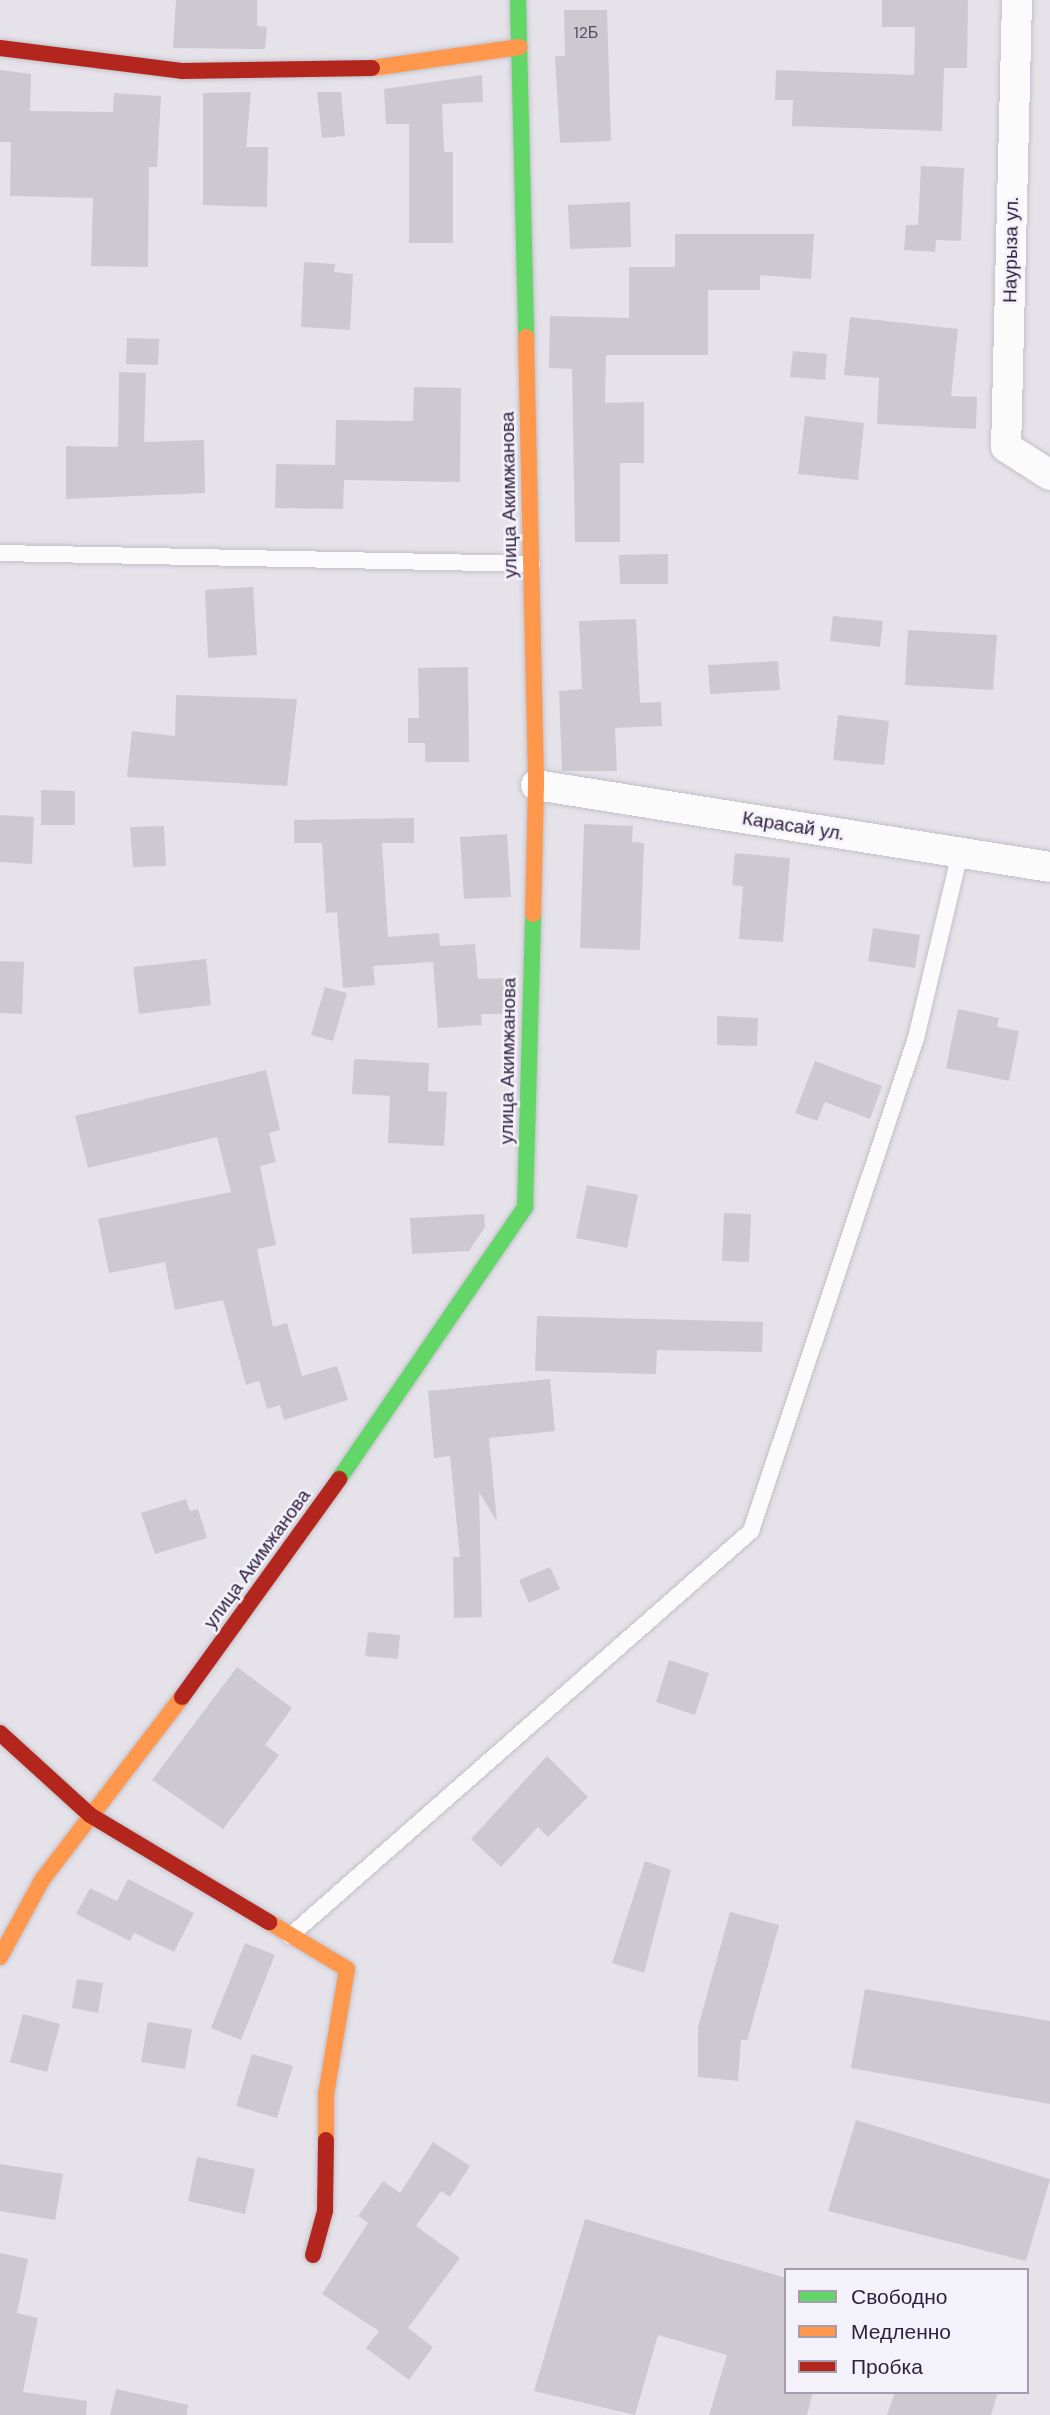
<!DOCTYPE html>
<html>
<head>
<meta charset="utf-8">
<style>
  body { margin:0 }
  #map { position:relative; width:1050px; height:2415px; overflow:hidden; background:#e5e3e9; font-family:"DM Sans",sans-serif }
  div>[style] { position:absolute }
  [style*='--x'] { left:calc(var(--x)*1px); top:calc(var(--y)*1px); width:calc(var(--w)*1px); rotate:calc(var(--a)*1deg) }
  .building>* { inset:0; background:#cccad0 }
  .roads { filter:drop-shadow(0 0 2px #c3bfc9) drop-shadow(0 0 2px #c3bfc9) }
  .lane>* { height:16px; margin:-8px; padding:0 8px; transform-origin:8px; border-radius:8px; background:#fbfbfc }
  .street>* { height:30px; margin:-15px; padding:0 15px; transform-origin:15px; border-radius:15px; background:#fbfbfc }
  .fast>* { height:16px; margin:-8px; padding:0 8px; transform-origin:8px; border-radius:8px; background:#63d668 }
  .slow>* { height:16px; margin:-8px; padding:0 8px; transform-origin:8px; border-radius:8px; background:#ff974d }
  .jam>* { height:16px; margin:-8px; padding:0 8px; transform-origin:8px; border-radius:8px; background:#b3261e }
  span { translate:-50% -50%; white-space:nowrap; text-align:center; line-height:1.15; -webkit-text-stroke:5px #f3f1f9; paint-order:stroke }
  .number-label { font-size:16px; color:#584c64 }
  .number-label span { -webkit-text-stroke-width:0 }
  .street-label { font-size:19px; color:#2f1f3e }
  .legend { position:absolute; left:784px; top:2268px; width:245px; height:126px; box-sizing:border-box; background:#f3f1f9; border:2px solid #a59dae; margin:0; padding:9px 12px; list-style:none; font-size:21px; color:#2f1f3e }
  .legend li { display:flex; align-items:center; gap:14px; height:35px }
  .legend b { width:35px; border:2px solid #a59dae }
</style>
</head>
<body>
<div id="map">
  <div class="building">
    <div style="clip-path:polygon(176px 0,257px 0,257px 26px,267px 27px,265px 49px,173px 48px)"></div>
    <div style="clip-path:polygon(882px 0,968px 0,967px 68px,944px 68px,942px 131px,792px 126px,793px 100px,775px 100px,776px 70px,914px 75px,915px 27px,882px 27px)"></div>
    <div style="clip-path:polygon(564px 10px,607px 10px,611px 141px,560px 143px,555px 56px,565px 56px)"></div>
    <div style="clip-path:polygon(0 70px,31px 74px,30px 111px,113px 112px,114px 93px,161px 96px,157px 167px,149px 167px,148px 267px,91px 266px,93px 198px,10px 196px,11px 142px,0 142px)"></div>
    <div style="clip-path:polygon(482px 75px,483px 102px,442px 104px,444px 152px,453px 152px,453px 243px,409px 243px,409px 124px,386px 124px,384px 89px)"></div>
    <div style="clip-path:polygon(251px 92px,246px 147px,268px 147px,267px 207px,203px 205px,203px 93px)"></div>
    <div style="clip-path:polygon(317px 92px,341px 92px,345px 136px,322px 138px)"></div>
    <div style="clip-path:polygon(921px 166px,964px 168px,961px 241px,936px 240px,935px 252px,904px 250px,906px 225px,918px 225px)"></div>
    <div style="clip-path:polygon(630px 202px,631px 247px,570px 249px,568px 205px)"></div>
    <div style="clip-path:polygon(675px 234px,814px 234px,811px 279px,760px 275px,760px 290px,708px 290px,708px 355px,606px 355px,605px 403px,644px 402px,644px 463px,620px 463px,620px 542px,575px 542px,572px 369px,549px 368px,550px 316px,629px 318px,629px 267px,675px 267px)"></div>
    <div style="clip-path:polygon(304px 262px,335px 264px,334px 272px,353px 274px,350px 330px,301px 327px)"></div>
    <div style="clip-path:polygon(850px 317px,958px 329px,951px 396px,977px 397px,976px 429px,877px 424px,879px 378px,844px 375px)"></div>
    <div style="clip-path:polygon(127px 338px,159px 339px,158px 365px,126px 364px)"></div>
    <div style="clip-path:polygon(793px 351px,827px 354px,825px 380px,790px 377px)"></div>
    <div style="clip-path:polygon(119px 372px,146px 373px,144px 442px,204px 440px,205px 493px,66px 499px,66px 446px,118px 447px)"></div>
    <div style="clip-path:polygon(414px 387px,461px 388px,460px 482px,344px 480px,343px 509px,275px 508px,276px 464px,335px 465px,336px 420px,413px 421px)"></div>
    <div style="clip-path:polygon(805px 416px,864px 423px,858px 480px,798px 474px)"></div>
    <div style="clip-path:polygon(668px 554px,668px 584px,620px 584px,619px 555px)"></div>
    <div style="clip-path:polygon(253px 587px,257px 655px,208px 658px,205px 590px)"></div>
    <div style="clip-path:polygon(833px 616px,883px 621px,880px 647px,830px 641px)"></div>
    <div style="clip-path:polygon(636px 619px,640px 703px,661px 702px,662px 726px,615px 728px,617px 771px,562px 771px,559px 691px,582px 689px,579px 621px)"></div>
    <div style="clip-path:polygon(908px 630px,997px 635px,993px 690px,905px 685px)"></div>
    <div style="clip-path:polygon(778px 661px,780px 690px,710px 694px,708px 665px)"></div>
    <div style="clip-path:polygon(468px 667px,469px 762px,425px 762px,425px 743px,408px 743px,408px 718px,419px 718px,418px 668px)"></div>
    <div style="clip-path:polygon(176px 695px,297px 699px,287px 786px,127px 777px,132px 731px,175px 736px)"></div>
    <div style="clip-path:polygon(838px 715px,889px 721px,884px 765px,833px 760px)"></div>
    <div style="clip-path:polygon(41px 790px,75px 791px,75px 825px,41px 825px)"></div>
    <div style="clip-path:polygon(0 815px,34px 817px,32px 864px,0 862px)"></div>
    <div style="clip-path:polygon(414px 818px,414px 843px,382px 843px,388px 937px,439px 933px,440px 946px,475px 944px,478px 979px,509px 978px,508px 1014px,481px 1014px,482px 1025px,438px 1028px,433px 962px,373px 966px,375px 985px,343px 988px,337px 912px,326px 913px,322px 843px,294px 843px,294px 820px)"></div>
    <div style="clip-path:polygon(584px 824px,633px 826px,632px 842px,644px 843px,640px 950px,580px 948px)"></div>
    <div style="clip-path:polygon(164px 826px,166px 866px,133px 867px,130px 827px)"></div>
    <div style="clip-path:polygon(507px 834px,511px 897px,464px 899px,460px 837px)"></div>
    <div style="clip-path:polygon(735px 853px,790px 858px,783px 942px,739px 939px,743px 886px,732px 885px)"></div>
    <div style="clip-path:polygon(873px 928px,920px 935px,915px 968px,868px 961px)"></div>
    <div style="clip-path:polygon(206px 959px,211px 1005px,139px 1014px,133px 967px)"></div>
    <div style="clip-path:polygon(0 961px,24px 962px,22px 1014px,0 1013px)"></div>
    <div style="clip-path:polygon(325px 987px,347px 993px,333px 1041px,311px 1035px)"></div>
    <div style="clip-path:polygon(958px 1009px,999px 1018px,997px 1027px,1019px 1031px,1009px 1081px,946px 1068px)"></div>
    <div style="clip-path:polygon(717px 1016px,758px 1018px,757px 1046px,717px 1045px)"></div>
    <div style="clip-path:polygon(354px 1059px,429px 1063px,428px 1091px,447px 1092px,444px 1146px,388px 1143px,390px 1096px,352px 1094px)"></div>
    <div style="clip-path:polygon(815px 1061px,882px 1086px,870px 1119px,825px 1102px,817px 1121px,795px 1113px)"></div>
    <div style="clip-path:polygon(266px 1070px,280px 1130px,269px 1133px,276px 1162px,260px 1166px,276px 1245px,257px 1249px,273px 1327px,287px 1323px,302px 1376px,337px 1366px,348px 1400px,284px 1420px,280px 1405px,267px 1409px,259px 1381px,246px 1385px,223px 1300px,175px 1310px,165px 1262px,109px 1273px,98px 1219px,231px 1192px,217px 1137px,88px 1168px,75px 1116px)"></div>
    <div style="clip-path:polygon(587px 1185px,638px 1195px,627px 1248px,576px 1238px)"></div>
    <div style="clip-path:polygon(724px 1213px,751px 1214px,749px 1262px,722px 1261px)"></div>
    <div style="clip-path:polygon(484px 1214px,485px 1227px,469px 1251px,412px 1254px,410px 1218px)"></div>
    <div style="clip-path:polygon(537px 1316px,763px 1322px,762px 1352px,657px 1350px,656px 1374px,535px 1371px)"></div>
    <div style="clip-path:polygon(550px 1379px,555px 1431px,489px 1438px,497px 1522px,479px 1492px,482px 1617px,454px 1618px,453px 1557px,460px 1557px,450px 1456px,434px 1458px,428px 1391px)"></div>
    <div style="clip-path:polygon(186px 1499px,190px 1511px,198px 1509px,207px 1538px,155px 1554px,141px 1513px)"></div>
    <div style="clip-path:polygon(550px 1567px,560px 1589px,529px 1603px,519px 1580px)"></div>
    <div style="clip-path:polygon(368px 1632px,400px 1635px,398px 1659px,365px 1656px)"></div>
    <div style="clip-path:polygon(669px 1660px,709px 1673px,695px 1715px,656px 1702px)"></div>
    <div style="clip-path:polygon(237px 1667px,292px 1708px,265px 1745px,279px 1755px,223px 1829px,152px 1780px)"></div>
    <div style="clip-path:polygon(547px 1756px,588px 1797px,548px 1837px,538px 1827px,501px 1867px,471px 1839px)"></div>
    <div style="clip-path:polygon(645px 1861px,671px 1870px,644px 1973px,612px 1963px)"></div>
    <div style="clip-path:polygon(128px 1879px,194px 1913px,174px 1952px,134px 1933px,130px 1941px,76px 1914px,90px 1888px,117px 1901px)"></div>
    <div style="clip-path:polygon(730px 1912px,779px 1925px,747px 2041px,741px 2039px,738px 2081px,698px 2077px,698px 2027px)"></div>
    <div style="clip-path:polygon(245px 1943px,275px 1955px,241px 2040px,211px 2028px)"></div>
    <div style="clip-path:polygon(77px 1979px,103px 1983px,98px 2013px,72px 2008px)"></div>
    <div style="clip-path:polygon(865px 1989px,1050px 2021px,1050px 2104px,851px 2068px)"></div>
    <div style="clip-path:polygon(23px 2014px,60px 2024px,47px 2072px,10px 2062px)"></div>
    <div style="clip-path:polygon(148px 2022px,192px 2029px,185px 2069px,141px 2062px)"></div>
    <div style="clip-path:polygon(252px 2054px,293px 2066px,277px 2118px,236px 2106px)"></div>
    <div style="clip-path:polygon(856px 2120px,1050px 2179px,1026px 2261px,828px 2211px)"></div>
    <div style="clip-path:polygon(433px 2142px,470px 2166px,450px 2197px,441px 2191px,416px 2226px,460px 2258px,408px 2328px,433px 2347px,409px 2380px,366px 2348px,379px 2331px,322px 2294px,368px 2223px,358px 2216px,383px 2181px,400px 2193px)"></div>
    <div style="clip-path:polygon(197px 2157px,255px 2169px,245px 2214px,188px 2201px)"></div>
    <div style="clip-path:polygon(0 2164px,63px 2174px,55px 2220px,0 2211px)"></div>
    <div style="clip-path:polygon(585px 2219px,786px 2278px,786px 2392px,813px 2392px,807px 2415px,709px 2415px,727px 2355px,658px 2335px,635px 2415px,534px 2391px)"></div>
    <div style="clip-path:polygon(0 2253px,28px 2259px,17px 2313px,38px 2318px,23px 2392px,87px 2401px,86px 2415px,0 2415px)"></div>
    <div style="clip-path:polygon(116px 2389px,188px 2405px,187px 2415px,110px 2415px)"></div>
    <div style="clip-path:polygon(895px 2392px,998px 2392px,991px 2415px,887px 2415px)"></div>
  </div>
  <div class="roads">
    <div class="lane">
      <div style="--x:0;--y:553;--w:532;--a:1.18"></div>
      <div style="--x:290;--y:1936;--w:614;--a:-41.3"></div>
      <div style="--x:751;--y:1531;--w:520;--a:-71.5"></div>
      <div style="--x:916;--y:1038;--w:190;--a:-76.6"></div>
    </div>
    <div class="street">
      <div style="--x:1017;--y:0;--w:447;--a:91.4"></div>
      <div style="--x:1006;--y:447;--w:52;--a:32.5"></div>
      <div style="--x:536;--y:785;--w:520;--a:9.06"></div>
    </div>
    <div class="fast">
      <div style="--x:518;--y:0;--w:337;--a:88.6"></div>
      <div style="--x:339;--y:1479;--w:330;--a:-55.6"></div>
      <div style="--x:525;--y:1207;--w:293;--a:-88.4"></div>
    </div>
    <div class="slow">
      <div style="--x:372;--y:68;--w:149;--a:-8.1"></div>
      <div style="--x:526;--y:337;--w:448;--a:88.7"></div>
      <div style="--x:536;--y:785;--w:129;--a:91.3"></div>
      <div style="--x:269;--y:1922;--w:91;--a:31.1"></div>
      <div style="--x:347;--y:1969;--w:127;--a:99.5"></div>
      <div style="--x:326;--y:2094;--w:46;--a:90"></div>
      <div style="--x:0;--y:1957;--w:88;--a:-61.4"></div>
      <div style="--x:42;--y:1880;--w:230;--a:-52.6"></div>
    </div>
    <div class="jam">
      <div style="--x:0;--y:48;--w:183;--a:7.2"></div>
      <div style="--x:182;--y:71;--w:190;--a:-0.9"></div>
      <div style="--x:182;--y:1697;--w:269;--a:-54.2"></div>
      <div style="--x:0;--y:1733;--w:122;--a:42.3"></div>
      <div style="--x:90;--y:1815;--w:209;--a:30.9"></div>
      <div style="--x:313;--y:2255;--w:46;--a:-74.7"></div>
      <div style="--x:325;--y:2211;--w:71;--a:-89.2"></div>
    </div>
  </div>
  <div class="number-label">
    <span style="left:586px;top:33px">12Б</span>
  </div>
  <div class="street-label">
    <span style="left:1011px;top:250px;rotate:-89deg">Наурыза ул.</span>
    <span style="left:509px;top:495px;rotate:-91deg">улица Акимжанова</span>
    <span style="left:793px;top:826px;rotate:9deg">Карасай ул.</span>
    <span style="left:508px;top:1061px;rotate:-89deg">улица Акимжанова</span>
    <span style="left:257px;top:1559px;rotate:-54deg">улица Акимжанова</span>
  </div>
  <ul class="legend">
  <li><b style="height:9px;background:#63d668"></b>Свободно</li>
  <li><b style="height:9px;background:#ff974d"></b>Медленно</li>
  <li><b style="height:9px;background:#b3261e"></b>Пробка</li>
  </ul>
</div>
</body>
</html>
